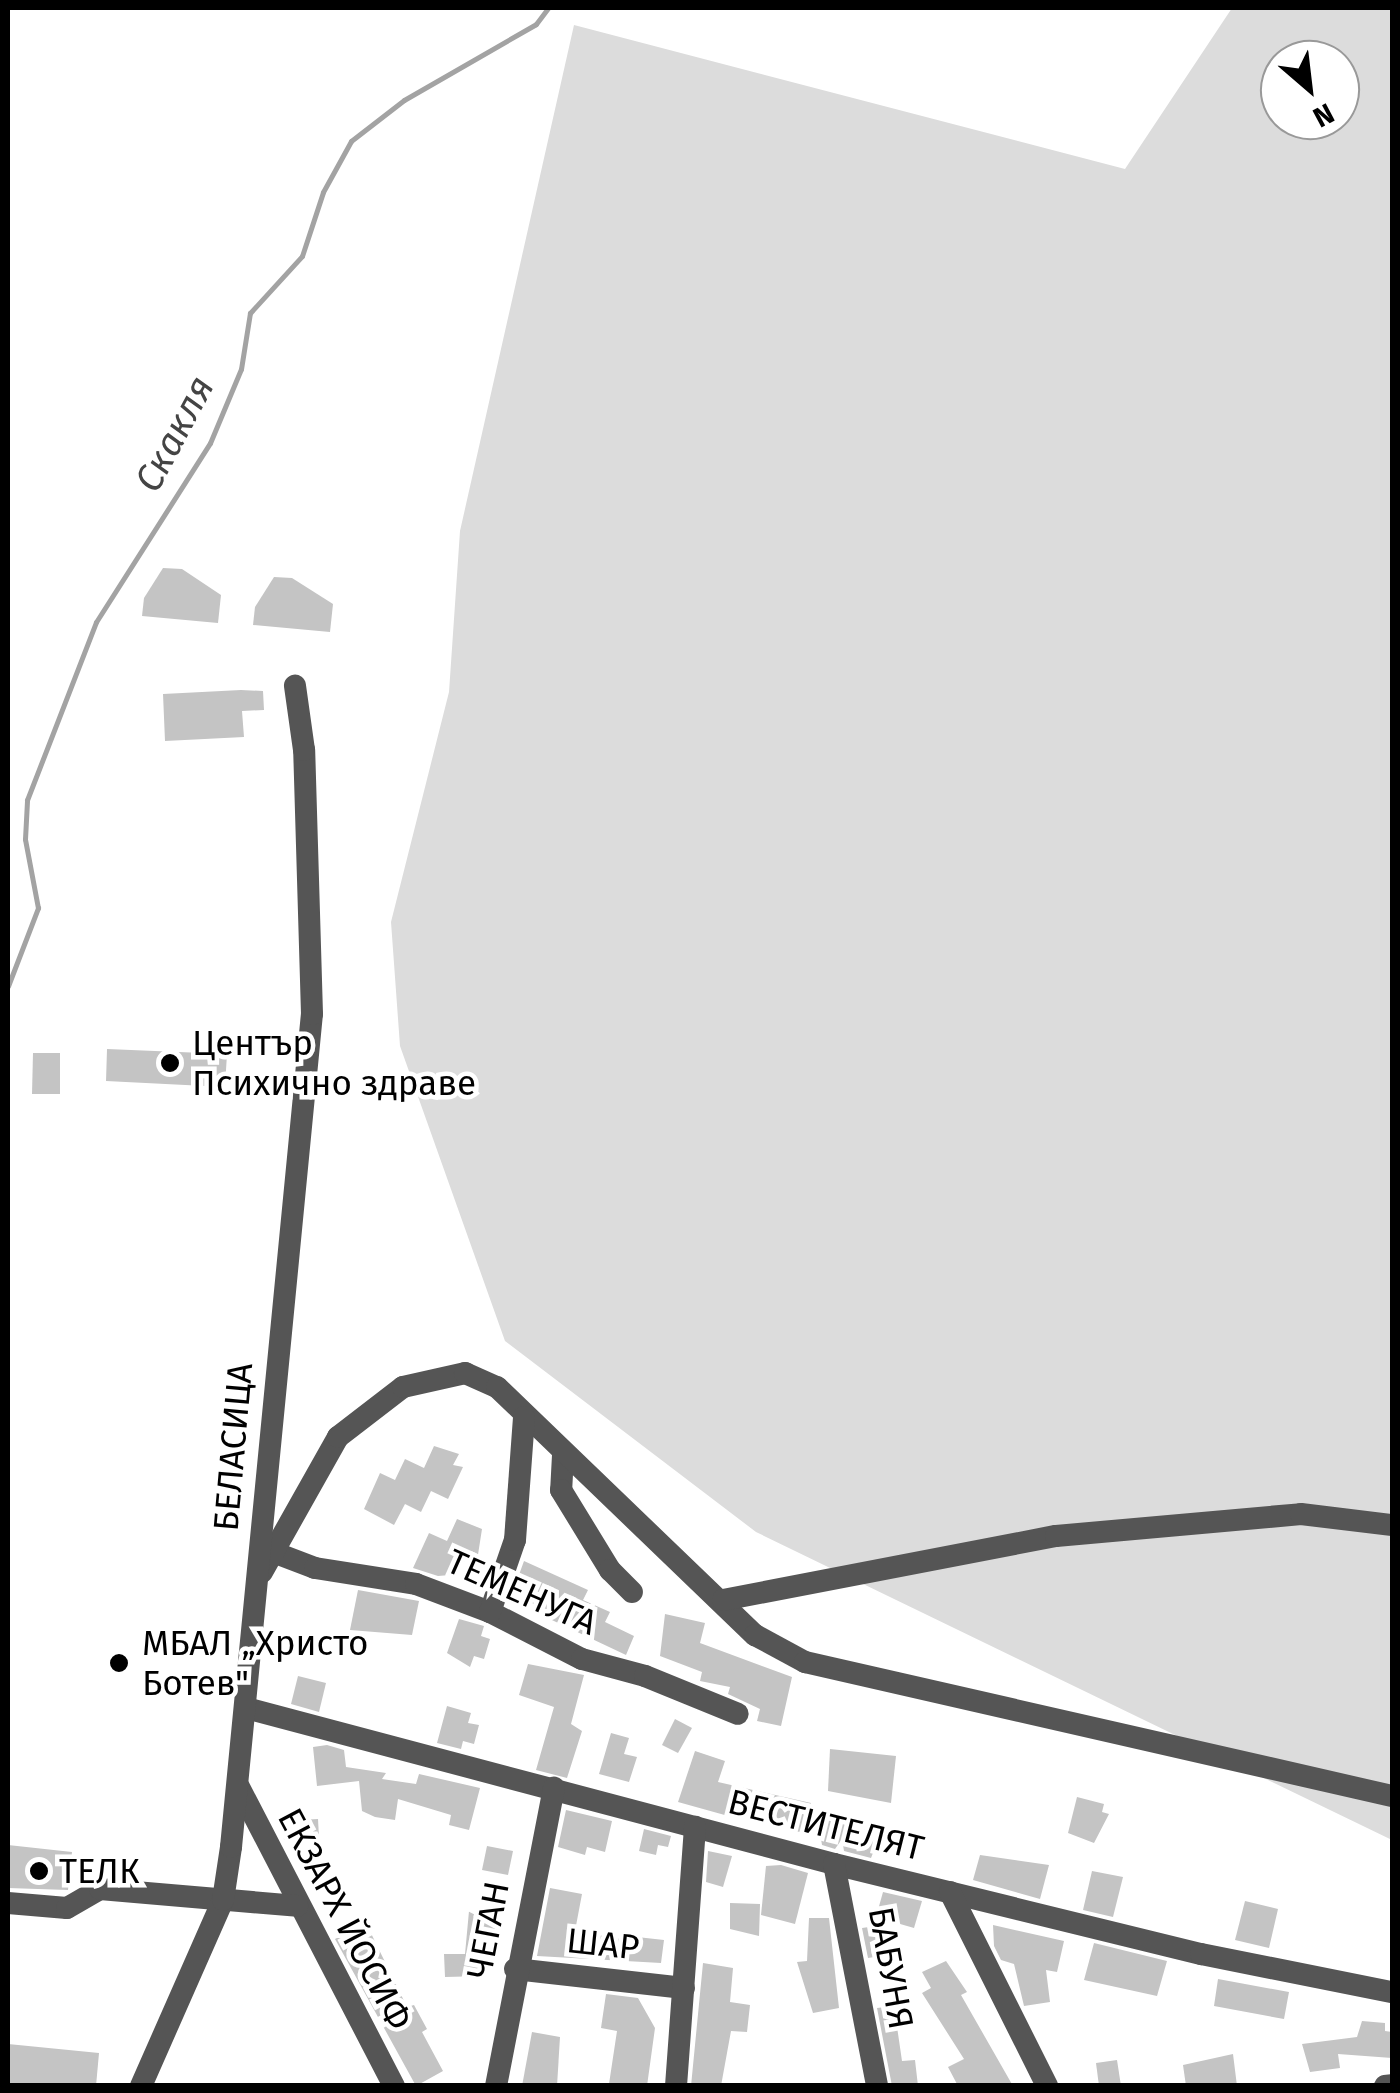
<!DOCTYPE html>
<html>
<head>
<meta charset="utf-8">
<style>
  body { margin:0 }
  #map { position:relative; width:1400px; height:2093px; overflow:hidden; background:#fff; font-family:"Fira Sans",sans-serif }
  div>[style] { position:absolute }
  [style*='--x'] { left:calc(var(--x)*1px); top:calc(var(--y)*1px); width:calc(var(--w)*1px); rotate:calc(var(--a)*1deg) }
  .green>* { inset:0; background:#dcdcdc }
  .stream>* { height:5px; margin:-2.5px; padding:0 2.5px; transform-origin:2.5px; border-radius:2.5px; background:#a3a3a3 }
  .building>* { inset:0; background:#c4c4c4 }
  .minor>* { height:22px; margin:-11px; padding:0 11px; transform-origin:11px; border-radius:11px; background:#555 }
  .dots>* { width:28px; height:28px; translate:-50% -50%; box-sizing:border-box; border:5px solid #fff; border-radius:50% }
  span { translate:-50% -50%; white-space:nowrap; text-align:center; line-height:1.15; -webkit-text-stroke:9px #fff; paint-order:stroke }
  .poi-label { font-size:35px; color:#000 }
  .left { translate:0 -50%; text-align:left }
  .street-label { font-size:35px; color:#000 }
  .water-label { font-size:38px; color:#444; font-style:italic }
  .frame { position:absolute; inset:0; border:10px solid #000; pointer-events:none }
  .north { position:absolute; left:1260px; top:40px; width:100px; height:100px; box-sizing:border-box; background:#fff; border:2px solid #999; border-radius:50%; rotate:152deg; font-size:28px; font-weight:700; line-height:40px; text-align:center; color:#000 }
  .north::after { content:''; display:block; margin:auto; width:35px; height:45px; background:#000; clip-path:polygon(50% 0,100% 100%,50% 72%,0 100%) }
</style>
</head>
<body>
<div id="map">
  <div class="green">
    <div style="clip-path:polygon(evenodd,1232px 8px,1392px 8px,1392px 1840px,756px 1532px,505px 1341px,400px 1046px,391px 922px,449px 692px,460px 531px,574px 25px,1125px 169px,1232px 8px,1280px 60px,1340px 60px,1340px 120px,1280px 120px,1280px 60px)"></div>
  </div>
  <div class="stream">
    <div style="--x:8;--y:986;--w:84;--a:-69"></div>
    <div style="--x:38;--y:908;--w:70;--a:-100.7"></div>
    <div style="--x:25;--y:839;--w:39;--a:-87"></div>
    <div style="--x:27;--y:800;--w:191;--a:-68.8"></div>
    <div style="--x:96;--y:622;--w:212;--a:-57.5"></div>
    <div style="--x:210;--y:443;--w:80;--a:-67.3"></div>
    <div style="--x:241;--y:369;--w:57;--a:-80.9"></div>
    <div style="--x:250;--y:313;--w:77;--a:-47.6"></div>
    <div style="--x:302;--y:256;--w:67;--a:-71.8"></div>
    <div style="--x:323;--y:192;--w:58;--a:-61.2"></div>
    <div style="--x:351;--y:141;--w:67;--a:-37.7"></div>
    <div style="--x:404;--y:100;--w:152;--a:-29.9"></div>
    <div style="--x:536;--y:24;--w:20;--a:-53"></div>
  </div>
  <div class="building">
    <div style="clip-path:polygon(163px 568px,182px 569px,221px 595px,218px 623px,142px 616px,144px 598px)"></div>
    <div style="clip-path:polygon(274px 577px,292px 578px,333px 604px,330px 632px,253px 625px,255px 607px)"></div>
    <div style="clip-path:polygon(241px 690px,263px 691px,264px 710px,242px 711px,244px 737px,165px 741px,163px 694px)"></div>
    <div style="clip-path:polygon(107px 1049px,227px 1054px,225px 1087px,106px 1081px)"></div>
    <div style="clip-path:polygon(33px 1053px,60px 1053px,60px 1094px,32px 1094px)"></div>
    <div style="clip-path:polygon(434px 1446px,459px 1454px,453px 1465px,463px 1467px,448px 1499px,431px 1491px,421px 1512px,405px 1504px,394px 1525px,364px 1509px,380px 1473px,395px 1480px,405px 1459px,424px 1468px)"></div>
    <div style="clip-path:polygon(457px 1519px,482px 1529px,477px 1561px,466px 1558px,461px 1568px,454px 1564px,450px 1575px,438px 1576px,413px 1568px,429px 1533px,447px 1541px)"></div>
    <div style="clip-path:polygon(524px 1561px,588px 1590px,583px 1600px,610px 1612px,605px 1622px,634px 1636px,626px 1655px,537px 1613px,540px 1607px,524px 1599px,529px 1589px,516px 1583px)"></div>
    <div style="clip-path:polygon(358px 1590px,419px 1601px,412px 1635px,350px 1630px)"></div>
    <div style="clip-path:polygon(665px 1614px,705px 1623px,700px 1643px,792px 1677px,781px 1726px,757px 1721px,760px 1709px,728px 1694px,730px 1687px,700px 1681px,702px 1672px,660px 1656px)"></div>
    <div style="clip-path:polygon(459px 1619px,484px 1626px,481px 1636px,490px 1639px,484px 1659px,474px 1656px,470px 1667px,447px 1653px)"></div>
    <div style="clip-path:polygon(528px 1664px,584px 1675px,571px 1724px,582px 1731px,567px 1778px,536px 1770px,554px 1707px,519px 1695px)"></div>
    <div style="clip-path:polygon(298px 1676px,326px 1683px,319px 1712px,291px 1704px)"></div>
    <div style="clip-path:polygon(447px 1706px,471px 1713px,468px 1723px,479px 1725px,474px 1744px,463px 1741px,461px 1749px,437px 1743px)"></div>
    <div style="clip-path:polygon(675px 1719px,692px 1728px,678px 1753px,662px 1745px)"></div>
    <div style="clip-path:polygon(611px 1733px,629px 1738px,624px 1754px,637px 1757px,629px 1782px,599px 1774px)"></div>
    <div style="clip-path:polygon(327px 1745px,344px 1750px,346px 1767px,386px 1773px,382px 1779px,416px 1784px,419px 1774px,480px 1788px,469px 1830px,449px 1825px,451px 1815px,398px 1799px,395px 1820px,375px 1817px,362px 1811px,359px 1781px,317px 1786px,313px 1747px)"></div>
    <div style="clip-path:polygon(830px 1749px,896px 1756px,891px 1803px,828px 1791px)"></div>
    <div style="clip-path:polygon(695px 1751px,725px 1761px,718px 1782px,811px 1803px,803px 1832px,786px 1831px,787px 1822px,740px 1814px,739px 1819px,678px 1802px)"></div>
    <div style="clip-path:polygon(1077px 1797px,1104px 1804px,1102px 1812px,1109px 1814px,1094px 1843px,1068px 1833px)"></div>
    <div style="clip-path:polygon(566px 1810px,612px 1821px,605px 1852px,587px 1847px,585px 1855px,558px 1847px)"></div>
    <div style="clip-path:polygon(817px 1815px,882px 1830px,871px 1858px,844px 1851px,842px 1839px,835px 1849px,822px 1845px)"></div>
    <div style="clip-path:polygon(318px 1819px,319px 1838px,284px 1840px,283px 1821px)"></div>
    <div style="clip-path:polygon(644px 1829px,671px 1836px,668px 1847px,658px 1845px,656px 1855px,639px 1851px)"></div>
    <div style="clip-path:polygon(8px 1845px,72px 1852px,68px 1890px,8px 1888px)"></div>
    <div style="clip-path:polygon(487px 1846px,513px 1851px,508px 1875px,482px 1870px)"></div>
    <div style="clip-path:polygon(708px 1851px,732px 1856px,723px 1887px,706px 1882px)"></div>
    <div style="clip-path:polygon(980px 1855px,1049px 1865px,1040px 1899px,973px 1880px)"></div>
    <div style="clip-path:polygon(781px 1865px,808px 1873px,795px 1924px,761px 1915px,766px 1866px)"></div>
    <div style="clip-path:polygon(1092px 1871px,1123px 1877px,1113px 1917px,1083px 1910px)"></div>
    <div style="clip-path:polygon(550px 1888px,582px 1894px,575px 1931px,637px 1942px,637px 1937px,664px 1940px,661px 1963px,537px 1956px)"></div>
    <div style="clip-path:polygon(883px 1892px,922px 1901px,914px 1928px,876px 1917px)"></div>
    <div style="clip-path:polygon(1245px 1901px,1278px 1909px,1269px 1948px,1235px 1940px)"></div>
    <div style="clip-path:polygon(730px 1903px,760px 1904px,759px 1936px,730px 1929px)"></div>
    <div style="clip-path:polygon(469px 1911px,501px 1914px,497px 1948px,483px 1946px,484px 1976px,445px 1977px,444px 1954px,465px 1954px)"></div>
    <div style="clip-path:polygon(809px 1918px,829px 1918px,839px 2008px,813px 2013px,797px 1962px,807px 1961px)"></div>
    <div style="clip-path:polygon(366px 1923px,407px 2007px,414px 2005px,427px 2029px,422px 2032px,443px 2071px,416px 2086px,335px 1939px)"></div>
    <div style="clip-path:polygon(883px 1925px,887px 1955px,868px 1958px,862px 1928px)"></div>
    <div style="clip-path:polygon(993px 1925px,1064px 1941px,1057px 1972px,1046px 1970px,1050px 2002px,1024px 2006px,1014px 1964px,1001px 1960px,994px 1946px)"></div>
    <div style="clip-path:polygon(1094px 1943px,1167px 1961px,1157px 1996px,1084px 1980px)"></div>
    <div style="clip-path:polygon(946px 1961px,967px 1992px,961px 1995px,1013px 2086px,958px 2086px,948px 2067px,964px 2059px,922px 1993px,931px 1988px,922px 1972px)"></div>
    <div style="clip-path:polygon(703px 1963px,733px 1968px,730px 2002px,750px 2005px,747px 2032px,731px 2031px,721px 2086px,691px 2086px)"></div>
    <div style="clip-path:polygon(1218px 1979px,1289px 1992px,1284px 2019px,1214px 2006px)"></div>
    <div style="clip-path:polygon(606px 1994px,638px 1998px,655px 2028px,647px 2086px,609px 2084px,617px 2031px,601px 2028px)"></div>
    <div style="clip-path:polygon(894px 2006px,902px 2061px,915px 2060px,918px 2086px,892px 2086px,877px 2008px)"></div>
    <div style="clip-path:polygon(1362px 2021px,1385px 2023px,1385px 2031px,1392px 2032px,1392px 2058px,1338px 2054px,1340px 2068px,1310px 2072px,1302px 2044px,1357px 2037px)"></div>
    <div style="clip-path:polygon(532px 2032px,560px 2037px,557px 2086px,522px 2086px)"></div>
    <div style="clip-path:polygon(8px 2044px,99px 2053px,96px 2086px,8px 2086px)"></div>
    <div style="clip-path:polygon(1233px 2054px,1237px 2086px,1186px 2086px,1183px 2065px)"></div>
    <div style="clip-path:polygon(1117px 2060px,1121px 2086px,1099px 2086px,1096px 2063px)"></div>
  </div>
  <div class="minor">
    <div style="--x:563;--y:1455;--w:35;--a:93"></div>
    <div style="--x:561;--y:1490;--w:94;--a:58.5"></div>
    <div style="--x:610;--y:1570;--w:31;--a:45"></div>
    <div style="--x:273;--y:1552;--w:45;--a:20.9"></div>
    <div style="--x:315;--y:1568;--w:102;--a:9"></div>
    <div style="--x:416;--y:1584;--w:79;--a:20.7"></div>
    <div style="--x:490;--y:1612;--w:103;--a:27.1"></div>
    <div style="--x:582;--y:1659;--w:65;--a:15.1"></div>
    <div style="--x:645;--y:1676;--w:100;--a:22.2"></div>
    <div style="--x:262;--y:1572;--w:155;--a:-60.6"></div>
    <div style="--x:338;--y:1437;--w:82;--a:-37.6"></div>
    <div style="--x:403;--y:1387;--w:64;--a:-12.7"></div>
    <div style="--x:465;--y:1373;--w:35;--a:24"></div>
    <div style="--x:497;--y:1387;--w:358;--a:43.9"></div>
    <div style="--x:755;--y:1635;--w:57;--a:28.4"></div>
    <div style="--x:805;--y:1662;--w:602;--a:12.86"></div>
    <div style="--x:723;--y:1600;--w:339;--a:-10.9"></div>
    <div style="--x:1056;--y:1536;--w:246;--a:-5.1"></div>
    <div style="--x:1301;--y:1514;--w:92;--a:6.9"></div>
    <div style="--x:490;--y:1612;--w:76;--a:-70.9"></div>
    <div style="--x:515;--y:1540;--w:123;--a:-85.8"></div>
    <div style="--x:246;--y:1708;--w:608;--a:14.86"></div>
    <div style="--x:834;--y:1864;--w:378;--a:13.8"></div>
    <div style="--x:1201;--y:1954;--w:195;--a:11.3"></div>
    <div style="--x:239;--y:1787;--w:337;--a:62.6"></div>
    <div style="--x:834;--y:1864;--w:226;--a:79"></div>
    <div style="--x:950;--y:1892;--w:217;--a:63.4"></div>
    <div style="--x:8;--y:1903;--w:59;--a:4.8"></div>
    <div style="--x:67;--y:1908;--w:38;--a:-30"></div>
    <div style="--x:100;--y:1889;--w:198;--a:4.9"></div>
    <div style="--x:515;--y:1969;--w:170;--a:6.4"></div>
    <div style="--x:141;--y:2086;--w:203;--a:-66.2"></div>
    <div style="--x:223;--y:1900;--w:54;--a:-81.4"></div>
    <div style="--x:231;--y:1847;--w:837;--a:-84.45"></div>
    <div style="--x:312;--y:1014;--w:264;--a:-91.7"></div>
    <div style="--x:304;--y:750;--w:65;--a:-98"></div>
    <div style="--x:496;--y:2086;--w:304;--a:-79"></div>
    <div style="--x:676;--y:2086;--w:260;--a:-85.8"></div>
    <div style="--x:1385;--y:2086;--w:7;--a:-8"></div>
  </div>
  <div class="dots">
    <div style="left:170px;top:1063px;background:#000"></div>
    <div style="left:119px;top:1663px;background:#000"></div>
    <div style="left:39px;top:1871px;background:#000"></div>
  </div>
  <div class="poi-label">
    <span class="left" style="left:192px;top:1063px">Център<br>Психично здраве</span>
    <span class="left" style="left:142px;top:1663px">МБАЛ „Христо<br>Ботев"</span>
    <span class="left" style="left:59px;top:1871px">ТЕЛК</span>
  </div>
  <div class="street-label">
    <span style="left:233px;top:1447px;rotate:-85deg">БЕЛАСИЦА</span>
    <span style="left:522px;top:1592px;rotate:24deg">ТЕМЕНУГА</span>
    <span style="left:826px;top:1825px;rotate:14deg">ВЕСТИТЕЛЯТ</span>
    <span style="left:345px;top:1919px;rotate:62deg">ЕКЗАРХ ЙОСИФ</span>
    <span style="left:488px;top:1930px;rotate:-79deg">ЧЕГАН</span>
    <span style="left:603px;top:1944px;rotate:6deg">ШАР</span>
    <span style="left:891px;top:1968px;rotate:80deg">БАБУНЯ</span>
  </div>
  <div class="water-label">
    <span style="left:175px;top:434px;rotate:-62deg">Скакля</span>
  </div>
  <div class="frame"></div>
  <div class="north">N</div>
</div>
</body>
</html>
